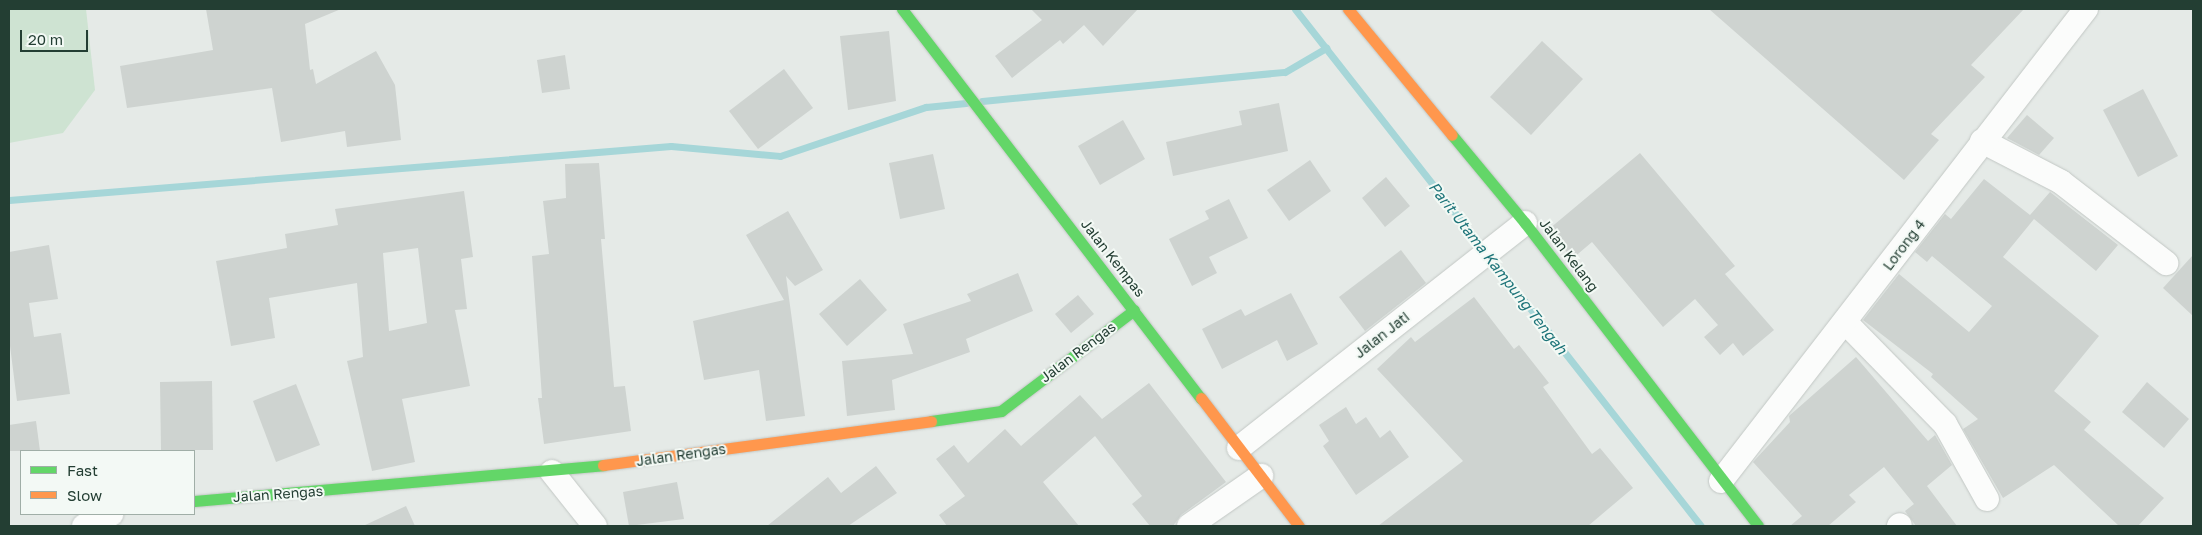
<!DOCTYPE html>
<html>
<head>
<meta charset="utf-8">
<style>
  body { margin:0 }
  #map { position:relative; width:2202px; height:535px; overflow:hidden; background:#e5eae7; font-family:"Golos Text",sans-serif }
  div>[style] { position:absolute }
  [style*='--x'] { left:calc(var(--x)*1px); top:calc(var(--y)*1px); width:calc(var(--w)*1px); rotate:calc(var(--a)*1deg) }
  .green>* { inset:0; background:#cee3d2 }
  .stream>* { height:7px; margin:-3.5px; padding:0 3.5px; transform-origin:3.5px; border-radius:3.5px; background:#a6d6d8 }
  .building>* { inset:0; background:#ced3d0 }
  .roads { filter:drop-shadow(0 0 1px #c2c7c4) drop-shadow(0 0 1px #c2c7c4) }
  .street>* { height:24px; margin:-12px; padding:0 12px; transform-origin:12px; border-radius:12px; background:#fbfcfb }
  .fast>* { height:11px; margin:-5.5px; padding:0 5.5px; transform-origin:5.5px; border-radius:5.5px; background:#63d668 }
  .slow>* { height:11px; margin:-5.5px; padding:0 5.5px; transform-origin:5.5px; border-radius:5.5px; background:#ff974d }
  span { translate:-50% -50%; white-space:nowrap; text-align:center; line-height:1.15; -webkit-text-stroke:4px #f3f9f5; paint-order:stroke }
  .street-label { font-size:14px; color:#233e33 }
  .water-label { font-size:15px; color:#1d7479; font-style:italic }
  .frame { position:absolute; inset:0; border:10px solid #233e33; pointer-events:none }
  .legend { position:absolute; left:20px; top:450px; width:175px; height:65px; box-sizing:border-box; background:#f3f9f5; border:1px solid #a0aea7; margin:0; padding:6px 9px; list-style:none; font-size:15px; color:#233e33 }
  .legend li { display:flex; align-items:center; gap:10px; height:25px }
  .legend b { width:25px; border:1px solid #a0aea7 }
  .scale { position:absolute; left:20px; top:30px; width:68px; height:22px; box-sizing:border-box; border:2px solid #233e33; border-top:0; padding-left:6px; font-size:15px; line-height:18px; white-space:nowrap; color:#233e33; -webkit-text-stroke:4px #f3f9f5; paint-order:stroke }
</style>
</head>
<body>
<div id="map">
  <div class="green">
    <div style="clip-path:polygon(9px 9px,86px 9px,95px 90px,63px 133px,9px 143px)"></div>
  </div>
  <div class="stream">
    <div style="--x:1295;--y:9;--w:657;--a:51.86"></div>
    <div style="--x:982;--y:101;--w:304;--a:-5.5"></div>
    <div style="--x:1285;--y:72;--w:48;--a:-30.3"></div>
    <div style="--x:9;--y:200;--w:664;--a:-4.66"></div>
    <div style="--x:671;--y:146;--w:109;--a:5.2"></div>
    <div style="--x:780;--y:156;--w:154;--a:-18.6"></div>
    <div style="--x:926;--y:107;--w:40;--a:-5.7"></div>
  </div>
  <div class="building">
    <div style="clip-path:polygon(206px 9px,341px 9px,305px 24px,310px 70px,313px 69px,316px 84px,376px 51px,395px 85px,401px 140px,347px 147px,345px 131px,281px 142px,272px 88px,127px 108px,120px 66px,213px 50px)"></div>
    <div style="clip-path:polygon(1031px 9px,1138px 9px,1103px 46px,1084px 25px,1063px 44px,1060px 40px,1012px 78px,995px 56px,1042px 20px)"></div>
    <div style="clip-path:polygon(1709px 9px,2024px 9px,1971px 65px,1985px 77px,1931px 134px,1939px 140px,1904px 180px)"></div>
    <div style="clip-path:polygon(889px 31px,896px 101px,848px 110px,840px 36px)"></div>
    <div style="clip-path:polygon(1542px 41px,1583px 79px,1531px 135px,1490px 97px)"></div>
    <div style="clip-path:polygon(565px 55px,570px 89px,542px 93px,537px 60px)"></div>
    <div style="clip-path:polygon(784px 69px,813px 108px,758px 149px,729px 111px)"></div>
    <div style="clip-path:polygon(2143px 89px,2178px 156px,2138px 177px,2103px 110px)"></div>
    <div style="clip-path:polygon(1279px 103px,1288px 151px,1173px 176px,1166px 142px,1242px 125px,1239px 111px)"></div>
    <div style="clip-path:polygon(2027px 115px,2054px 138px,2039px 155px,2007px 138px)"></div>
    <div style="clip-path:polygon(1123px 120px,1145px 159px,1100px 185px,1078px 146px)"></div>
    <div style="clip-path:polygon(1640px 153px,1735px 266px,1725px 274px,1774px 330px,1743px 356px,1733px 343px,1720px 355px,1704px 337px,1718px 325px,1695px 299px,1663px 327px,1592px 242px,1572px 259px,1549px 229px)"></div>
    <div style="clip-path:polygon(933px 154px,945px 209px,900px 219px,889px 163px)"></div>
    <div style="clip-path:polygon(1310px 160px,1331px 191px,1289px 221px,1267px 190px)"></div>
    <div style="clip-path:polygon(599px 163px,605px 239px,601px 239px,614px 387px,625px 386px,631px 431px,544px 444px,538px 398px,542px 398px,532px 256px,549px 254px,543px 201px,566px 198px,565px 164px)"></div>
    <div style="clip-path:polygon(1386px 177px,1410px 206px,1385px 227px,1362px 198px)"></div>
    <div style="clip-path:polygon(1984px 179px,2030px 215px,2050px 192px,2118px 245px,2096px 271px,2034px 219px,2003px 257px,2099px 336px,2054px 391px,2091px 422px,2084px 430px,2164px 498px,2138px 526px,2119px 526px,2054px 465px,2003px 498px,1963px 429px,1978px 419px,1931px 377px,1933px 374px,1863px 320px,1899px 274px,1969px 332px,1992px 306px,1932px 256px,1927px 262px,1915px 252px,1945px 214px,1951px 219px)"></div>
    <div style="clip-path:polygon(evenodd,464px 191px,473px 257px,461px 259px,467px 309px,455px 310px,470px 386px,402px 399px,415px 462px,372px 471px,347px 361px,363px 357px,357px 283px,269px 298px,275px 338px,231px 346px,216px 261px,287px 248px,285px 234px,338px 225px,335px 209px,464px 191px,418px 248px,427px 323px,389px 331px,383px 253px,418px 248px)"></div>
    <div style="clip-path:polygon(1229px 199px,1248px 238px,1209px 257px,1217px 273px,1192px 286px,1169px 239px,1209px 219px,1205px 211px)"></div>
    <div style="clip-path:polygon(788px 211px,823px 270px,795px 286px,786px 276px,805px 416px,766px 421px,759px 370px,704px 380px,693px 321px,784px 300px,746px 235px)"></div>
    <div style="clip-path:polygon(49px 245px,58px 299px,29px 303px,34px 337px,61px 333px,70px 394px,17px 401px,9px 338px,9px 252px)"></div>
    <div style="clip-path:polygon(1401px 250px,1426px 283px,1365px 331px,1339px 297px)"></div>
    <div style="clip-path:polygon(2193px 255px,2193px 316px,2163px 288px)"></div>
    <div style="clip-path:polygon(1018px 273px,1033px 311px,966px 339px,970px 352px,892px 380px,895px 410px,847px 416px,842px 361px,913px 354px,903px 324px,971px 301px,967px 294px)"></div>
    <div style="clip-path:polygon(860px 279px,887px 310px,847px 346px,819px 314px)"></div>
    <div style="clip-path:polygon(1291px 293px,1318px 344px,1287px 361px,1277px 340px,1222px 369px,1202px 329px,1241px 309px,1245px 316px)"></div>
    <div style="clip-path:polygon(1078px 295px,1094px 314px,1071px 333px,1055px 314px)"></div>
    <div style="clip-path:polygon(1474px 297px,1514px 349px,1519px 345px,1549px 383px,1543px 387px,1592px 454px,1600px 448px,1633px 488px,1588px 526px,1378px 526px,1463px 461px,1377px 369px,1411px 337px,1415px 342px)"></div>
    <div style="clip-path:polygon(1856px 357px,1928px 441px,1935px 435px,1952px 465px,1927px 486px,1957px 526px,1916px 526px,1905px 511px,1914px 504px,1884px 467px,1849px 495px,1856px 502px,1828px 526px,1790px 526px,1802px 516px,1753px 462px,1790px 422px,1789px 416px)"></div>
    <div style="clip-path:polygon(212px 381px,213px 450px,161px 450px,160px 382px)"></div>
    <div style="clip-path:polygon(2147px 382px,2189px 419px,2164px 448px,2122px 412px)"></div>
    <div style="clip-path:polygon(1149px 383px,1226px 482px,1181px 515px,1173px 526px,1150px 526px,1132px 504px,1142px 496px,1095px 436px,1043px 482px,1079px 526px,947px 526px,939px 515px,965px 496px,936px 459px,954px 445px,968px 463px,1005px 429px,1021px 446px,1080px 395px,1102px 419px)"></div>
    <div style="clip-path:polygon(296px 384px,320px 445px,276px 462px,253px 401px)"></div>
    <div style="clip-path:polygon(1346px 407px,1356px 424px,1366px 417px,1380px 438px,1390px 430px,1409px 457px,1356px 495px,1323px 446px,1329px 441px,1319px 425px)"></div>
    <div style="clip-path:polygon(36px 421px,40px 451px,9px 451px,9px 425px)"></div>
    <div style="clip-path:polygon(876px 466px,897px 493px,848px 526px,767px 526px,828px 477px,841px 493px)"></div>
    <div style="clip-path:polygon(677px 482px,684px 519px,629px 526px,623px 492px)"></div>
    <div style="clip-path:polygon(406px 506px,415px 526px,363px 526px)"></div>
  </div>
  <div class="roads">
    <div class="street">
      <div style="--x:1982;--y:141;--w:89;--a:27.4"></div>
      <div style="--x:2061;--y:182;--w:133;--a:37.6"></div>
      <div style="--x:1845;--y:322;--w:143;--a:45.6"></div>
      <div style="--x:1945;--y:424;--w:86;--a:60.8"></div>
      <div style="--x:1239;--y:448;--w:364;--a:-38.2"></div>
      <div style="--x:552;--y:472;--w:69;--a:51.5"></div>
      <div style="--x:1721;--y:481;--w:597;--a:-52.29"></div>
      <div style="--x:84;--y:526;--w:30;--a:-24"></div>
      <div style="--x:1189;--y:526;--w:88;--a:-34.8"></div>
      <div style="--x:1899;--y:526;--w:1;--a:-45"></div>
    </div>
    <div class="fast">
      <div style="--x:902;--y:9;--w:491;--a:52.5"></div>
      <div style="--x:1452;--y:135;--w:114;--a:50.3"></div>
      <div style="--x:1525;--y:223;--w:382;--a:52.4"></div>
      <div style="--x:931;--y:421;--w:71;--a:-8.1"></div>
      <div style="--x:1001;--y:411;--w:167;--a:-37.2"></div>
      <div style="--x:194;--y:501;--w:411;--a:-5"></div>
    </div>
    <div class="slow">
      <div style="--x:1348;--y:9;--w:163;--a:50.5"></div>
      <div style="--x:1201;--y:398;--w:161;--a:52.6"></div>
      <div style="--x:603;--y:465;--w:331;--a:-7.6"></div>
    </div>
  </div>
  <div class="street-label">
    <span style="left:1904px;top:245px;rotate:-53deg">Lorong 4</span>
    <span style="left:1569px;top:255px;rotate:53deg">Jalan Kelang</span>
    <span style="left:1113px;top:258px;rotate:52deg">Jalan Kempas</span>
    <span style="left:1382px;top:335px;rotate:-38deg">Jalan Jati</span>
    <span style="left:1078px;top:352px;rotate:-37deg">Jalan Rengas</span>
    <span style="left:681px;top:455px;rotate:-8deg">Jalan Rengas</span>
    <span style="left:278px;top:494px;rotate:-4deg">Jalan Rengas</span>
  </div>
  <div class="water-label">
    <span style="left:1498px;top:268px;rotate:52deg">Parit Utama Kampung Tengah</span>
  </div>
  <div class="frame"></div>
  <ul class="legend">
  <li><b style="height:6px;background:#63d668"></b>Fast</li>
  <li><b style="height:6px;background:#ff974d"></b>Slow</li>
  </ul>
  <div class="scale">20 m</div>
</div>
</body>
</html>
